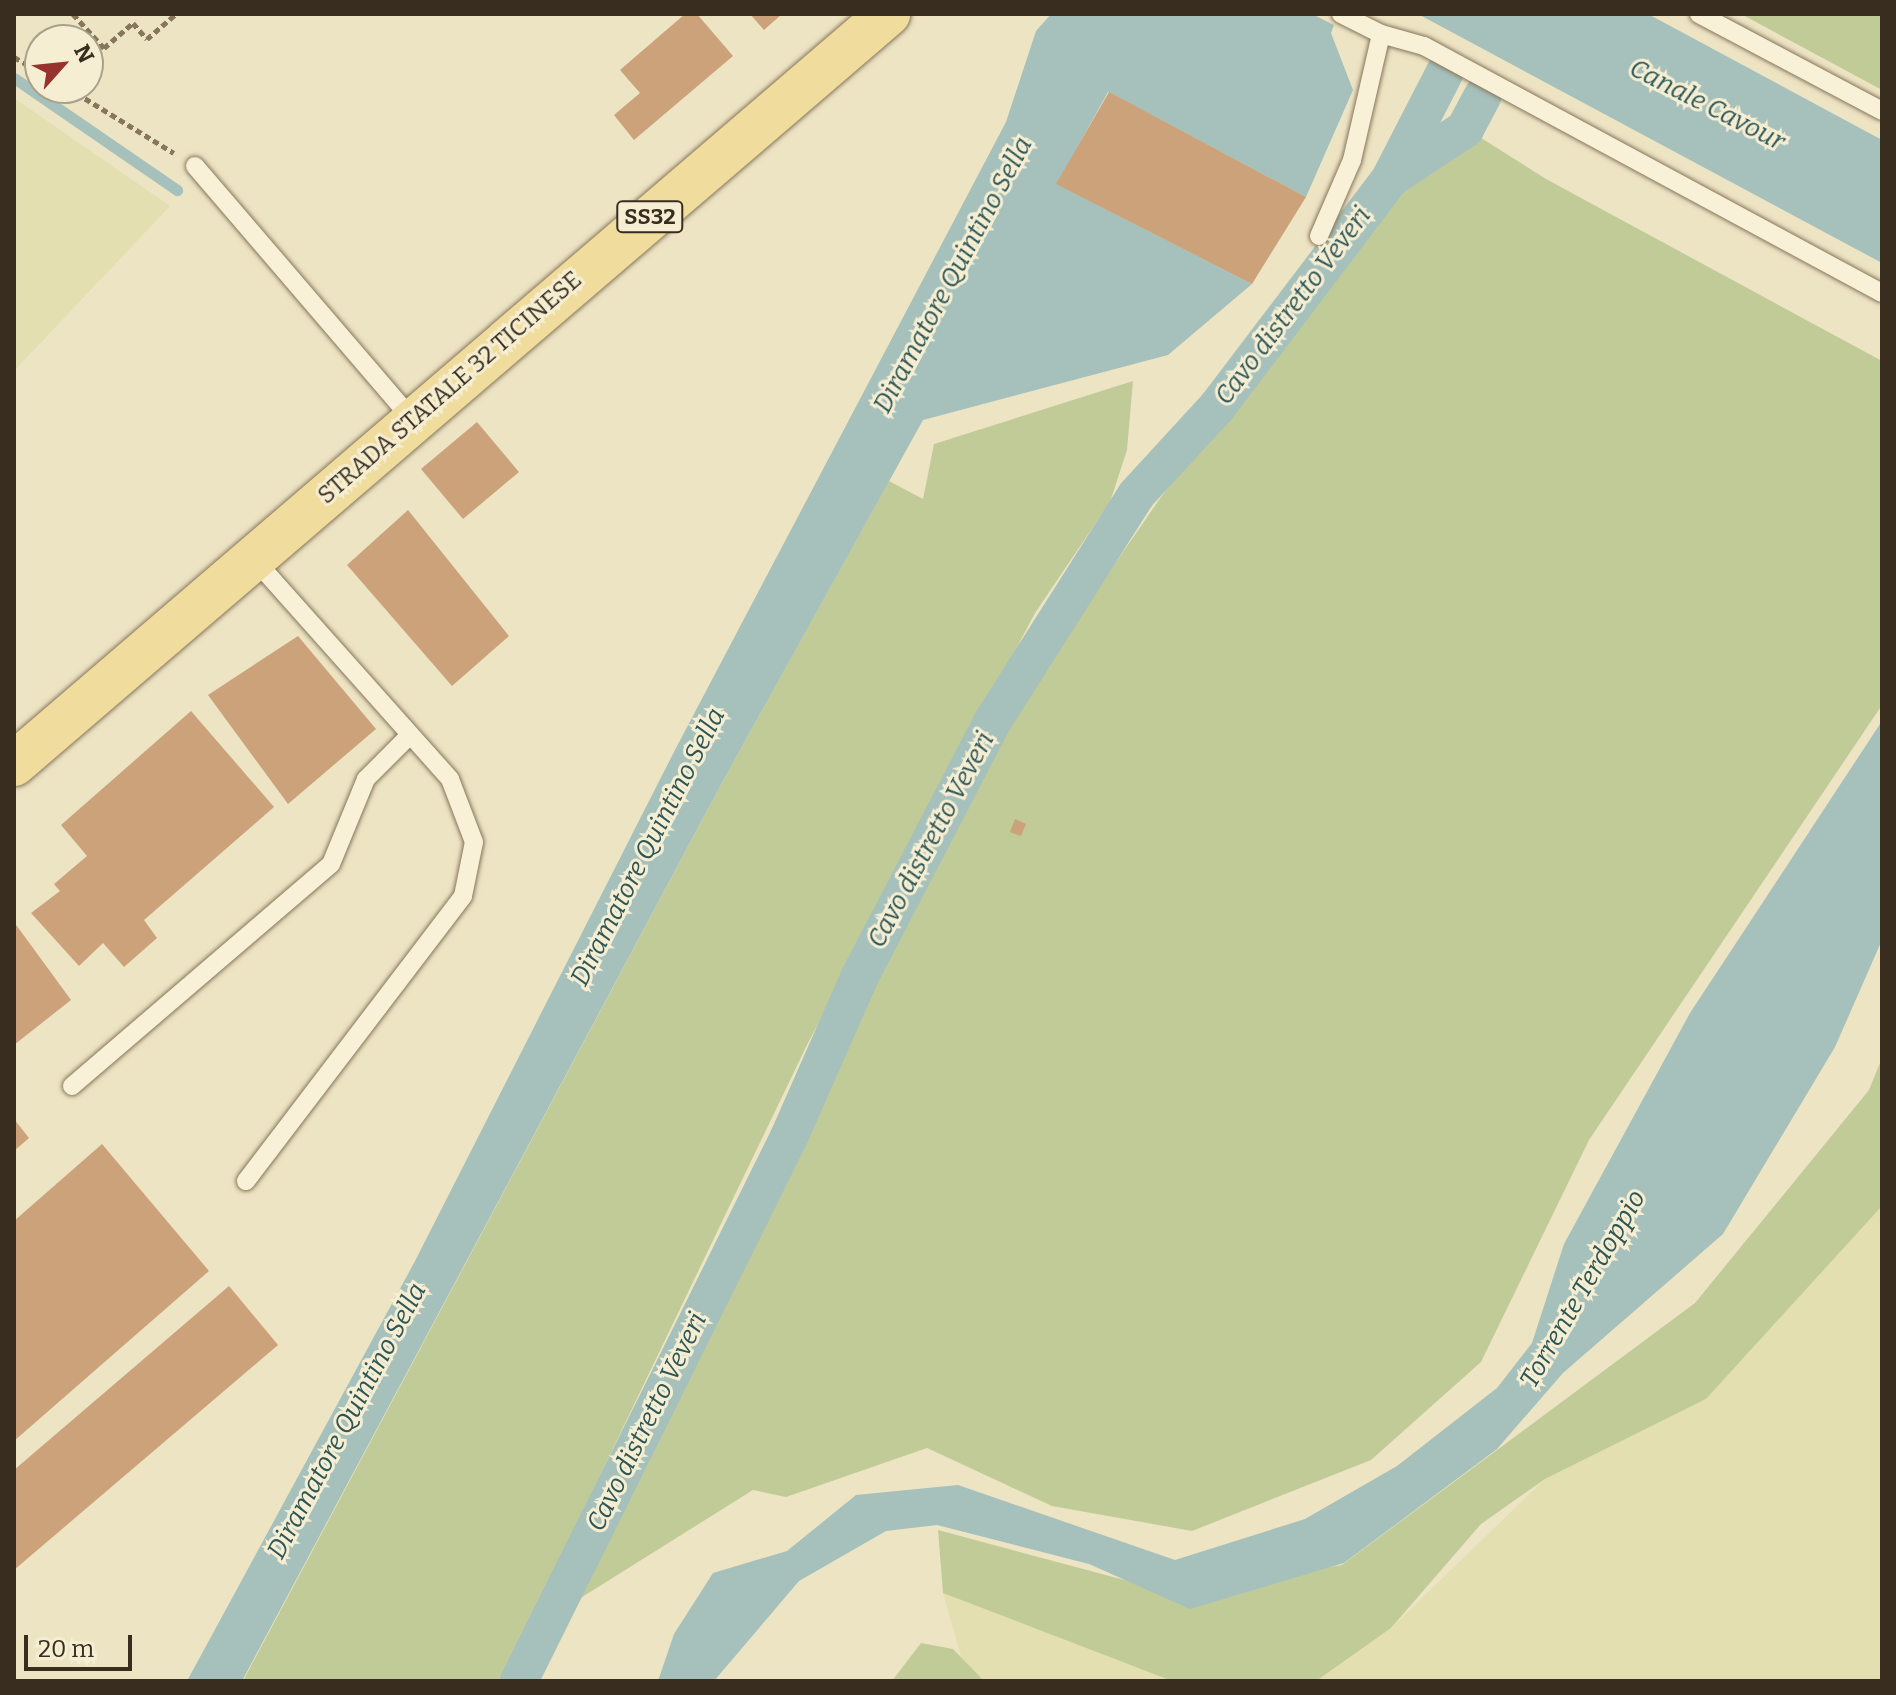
<!DOCTYPE html>
<html>
<head>
<meta charset="utf-8">
<style>
  body { margin:0 }
  #map { position:relative; width:1896px; height:1695px; overflow:hidden; background:#ede4c4; font-family:Bitter,serif }
  div>[style] { position:absolute }
  [style*='--x'] { left:calc(var(--x)*1px); top:calc(var(--y)*1px); width:calc(var(--w)*1px); rotate:calc(var(--a)*1deg) }
  .farmland>* { inset:0; background:#e3dfb1 }
  .green>* { inset:0; background:#c1cb98 }
  .water>* { inset:0; background:#a6c0bb }
  .stream>* { height:11px; margin:-5.5px; padding:0 5.5px; transform-origin:5.5px; border-radius:5.5px; background:#a6c0bb }
  .canal>* { height:38px; margin:-19px; padding:0 19px; transform-origin:19px; border-radius:19px; background:#a6c0bb }
  .building>* { inset:0; background:#cba27a }
  .path>* { height:5px; margin-top:-2.5px; transform-origin:0; background:repeating-linear-gradient(90deg,#87765b 0 6px,transparent 0 10px) }
  .roads { filter:drop-shadow(0 0 2px #87765b) drop-shadow(0 0 2px #87765b) }
  .lane>* { height:18px; margin:-9px; padding:0 9px; transform-origin:9px; border-radius:9px; background:#f8f1d7 }
  .primary>* { height:44px; margin:-22px; padding:0 22px; transform-origin:22px; border-radius:22px; background:#f0dc9c }
  span { translate:-50% -50%; white-space:nowrap; text-align:center; line-height:1.15; -webkit-text-stroke:6px #f5eed3; paint-order:stroke }
  .shield-label span { padding:2px 6px; background:#f5eed3; border:2px solid; border-radius:6px; -webkit-text-stroke-width:0 }
  .shield-label { font-size:22px; color:#382d1e; font-weight:700 }
  .street-label { font-size:24px; color:#382d1e }
  .water-label { font-size:26px; color:#2e5657; font-style:italic }
  .frame { position:absolute; inset:0; border:16px solid #382d1e; pointer-events:none }
  .north { position:absolute; left:24px; top:24px; width:80px; height:80px; box-sizing:border-box; background:#f5eed3; border:2px solid #a9a18b; border-radius:50%; rotate:63deg; font-size:22px; font-weight:700; line-height:32px; text-align:center; color:#382d1e }
  .north::after { content:''; display:block; margin:auto; width:28px; height:36px; background:#95332c; clip-path:polygon(50% 0,100% 100%,50% 72%,0 100%) }
  .scale { position:absolute; left:24px; top:1635px; width:108px; height:36px; box-sizing:border-box; border:4px solid #382d1e; border-top:0; padding-left:10px; font-size:24px; line-height:28px; white-space:nowrap; color:#382d1e; -webkit-text-stroke:6px #f5eed3; paint-order:stroke }
</style>
</head>
<body>
<div id="map">
  <div class="farmland">
    <div style="clip-path:polygon(14px 98px,170px 206px,14px 371px)"></div>
    <div style="clip-path:polygon(1882px 1206px,1882px 1681px,1283px 1681px,1391px 1628px,1545px 1479px,1706px 1399px)"></div>
    <div style="clip-path:polygon(943px 1593px,1172px 1681px,968px 1681px)"></div>
  </div>
  <div class="green">
    <div style="clip-path:polygon(1741px 14px,1882px 14px,1882px 90px)"></div>
    <div style="clip-path:polygon(1478px 136px,1546px 179px,1882px 361px,1882px 705px,1589px 1140px,1481px 1362px,1371px 1460px,1192px 1531px,1052px 1506px,927px 1448px,786px 1497px,753px 1490px,579px 1599px,897px 938px,1016px 707px,1161px 497px,1403px 186px)"></div>
    <div style="clip-path:polygon(1133px 381px,1127px 450px,1110px 502px,1035px 613px,807px 1045px,501px 1681px,243px 1681px,724px 779px,889px 481px,923px 499px,934px 444px)"></div>
    <div style="clip-path:polygon(1882px 1058px,1882px 1206px,1706px 1399px,1545px 1479px,1481px 1524px,1391px 1628px,1316px 1681px,1172px 1681px,943px 1593px,938px 1530px,1173px 1593px,1342px 1565px,1695px 1303px,1869px 1090px)"></div>
    <div style="clip-path:polygon(921px 1643px,953px 1649px,984px 1681px,892px 1681px)"></div>
  </div>
  <div class="water">
    <div style="clip-path:polygon(1051px 14px,1312px 14px,1334px 25px,1331px 33px,1353px 90px,1306px 197px,1108px 92px,1057px 184px,1252px 284px,1168px 355px,923px 420px,724px 779px,242px 1681px,187px 1681px,414px 1263px,676px 748px,1006px 122px,1036px 31px)"></div>
    <div style="clip-path:polygon(1418px 14px,1648px 14px,1882px 140px,1882px 263px)"></div>
    <div style="clip-path:polygon(1882px 721px,1882px 940px,1835px 1047px,1723px 1234px,1563px 1373px,1497px 1449px,1344px 1563px,1190px 1609px,1089px 1564px,937px 1525px,886px 1531px,799px 1581px,714px 1681px,658px 1681px,674px 1634px,713px 1573px,787px 1551px,856px 1495px,958px 1485px,1175px 1560px,1305px 1519px,1397px 1466px,1497px 1388px,1532px 1343px,1564px 1244px,1690px 1013px)"></div>
  </div>
  <div class="stream">
    <div style="--x:14;--y:78;--w:198;--a:34.5"></div>
  </div>
  <div class="canal">
    <div style="--x:1392;--y:175;--w:114;--a:-62.8"></div>
    <div style="--x:519;--y:1681;--w:607;--a:-63.6"></div>
    <div style="--x:789;--y:1137;--w:176;--a:-66.2"></div>
    <div style="--x:860;--y:976;--w:290;--a:-62.5"></div>
    <div style="--x:994;--y:719;--w:265;--a:-57.6"></div>
    <div style="--x:1136;--y:495;--w:120;--a:-47.4"></div>
    <div style="--x:1217;--y:407;--w:288;--a:-52.8"></div>
    <div style="--x:1391;--y:178;--w:89;--a:-33.5"></div>
    <div style="--x:1465;--y:129;--w:38;--a:-62"></div>
  </div>
  <div class="building">
    <div style="clip-path:polygon(685px 14px,697px 14px,733px 56px,634px 140px,614px 115px,640px 93px,620px 70px)"></div>
    <div style="clip-path:polygon(750px 14px,782px 14px,764px 30px)"></div>
    <div style="clip-path:polygon(1109px 92px,1306px 197px,1252px 284px,1056px 184px)"></div>
    <div style="clip-path:polygon(477px 422px,519px 472px,463px 519px,421px 469px)"></div>
    <div style="clip-path:polygon(408px 510px,509px 636px,452px 686px,347px 565px)"></div>
    <div style="clip-path:polygon(298px 636px,376px 729px,288px 804px,208px 695px)"></div>
    <div style="clip-path:polygon(191px 711px,274px 807px,144px 920px,157px 938px,124px 967px,103px 943px,79px 966px,31px 913px,60px 891px,54px 884px,87px 856px,61px 825px)"></div>
    <div style="clip-path:polygon(1015px 819px,1026px 824px,1021px 836px,1010px 832px)"></div>
    <div style="clip-path:polygon(14px 922px,71px 1000px,14px 1045px)"></div>
    <div style="clip-path:polygon(14px 1119px,29px 1138px,14px 1151px)"></div>
    <div style="clip-path:polygon(102px 1144px,209px 1271px,14px 1441px,14px 1221px)"></div>
    <div style="clip-path:polygon(229px 1286px,278px 1345px,14px 1570px,14px 1470px)"></div>
  </div>
  <div class="path">
    <div style="--x:73;--y:14;--w:46;--a:47.6"></div>
    <div style="--x:104;--y:48;--w:38;--a:-41"></div>
    <div style="--x:133;--y:23;--w:21;--a:49"></div>
    <div style="--x:147;--y:39;--w:38;--a:-41"></div>
    <div style="--x:14;--y:57;--w:30;--a:30"></div>
    <div style="--x:68;--y:88;--w:124;--a:31.5"></div>
  </div>
  <div class="roads">
    <div class="lane">
      <div style="--x:1341;--y:14;--w:45;--a:26.6"></div>
      <div style="--x:1381;--y:34;--w:45;--a:15.6"></div>
      <div style="--x:1424;--y:46;--w:520;--a:28.34"></div>
      <div style="--x:1699;--y:14;--w:207;--a:27.9"></div>
      <div style="--x:195;--y:166;--w:335;--a:49.4"></div>
      <div style="--x:1319;--y:236;--w:83;--a:-66.5"></div>
      <div style="--x:1352;--y:160;--w:129;--a:-77"></div>
      <div style="--x:72;--y:1086;--w:341;--a:-40.6"></div>
      <div style="--x:331;--y:864;--w:92;--a:-67.6"></div>
      <div style="--x:366;--y:779;--w:62;--a:-45"></div>
      <div style="--x:246;--y:1181;--w:358;--a:-52.7"></div>
      <div style="--x:463;--y:896;--w:55;--a:-78.5"></div>
      <div style="--x:474;--y:842;--w:67;--a:-110.9"></div>
      <div style="--x:450;--y:779;--w:296;--a:-131.7"></div>
    </div>
    <div class="primary">
      <div style="--x:14;--y:764;--w:1152;--a:-40.63"></div>
    </div>
  </div>
  <div class="shield-label">
    <span style="left:650px;top:217px">SS32</span>
  </div>
  <div class="street-label">
    <span style="left:450px;top:388px;rotate:-41deg">STRADA STATALE 32 TICINESE</span>
  </div>
  <div class="water-label">
    <span style="left:1707px;top:105px;rotate:27deg">Canale Cavour</span>
    <span style="left:953px;top:275px;rotate:-62deg">Diramatore Quintino Sella</span>
    <span style="left:1293px;top:306px;rotate:-53deg">Cavo distretto Veveri</span>
    <span style="left:931px;top:840px;rotate:-62deg">Cavo distretto Veveri</span>
    <span style="left:648px;top:847px;rotate:-63deg">Diramatore Quintino Sella</span>
    <span style="left:1583px;top:1289px;rotate:-60deg">Torrente Terdoppio</span>
    <span style="left:347px;top:1421px;rotate:-62deg">Diramatore Quintino Sella</span>
    <span style="left:647px;top:1422px;rotate:-64deg">Cavo distretto Veveri</span>
  </div>
  <div class="frame"></div>
  <div class="north">N</div>
  <div class="scale">20 m</div>
</div>
</body>
</html>
